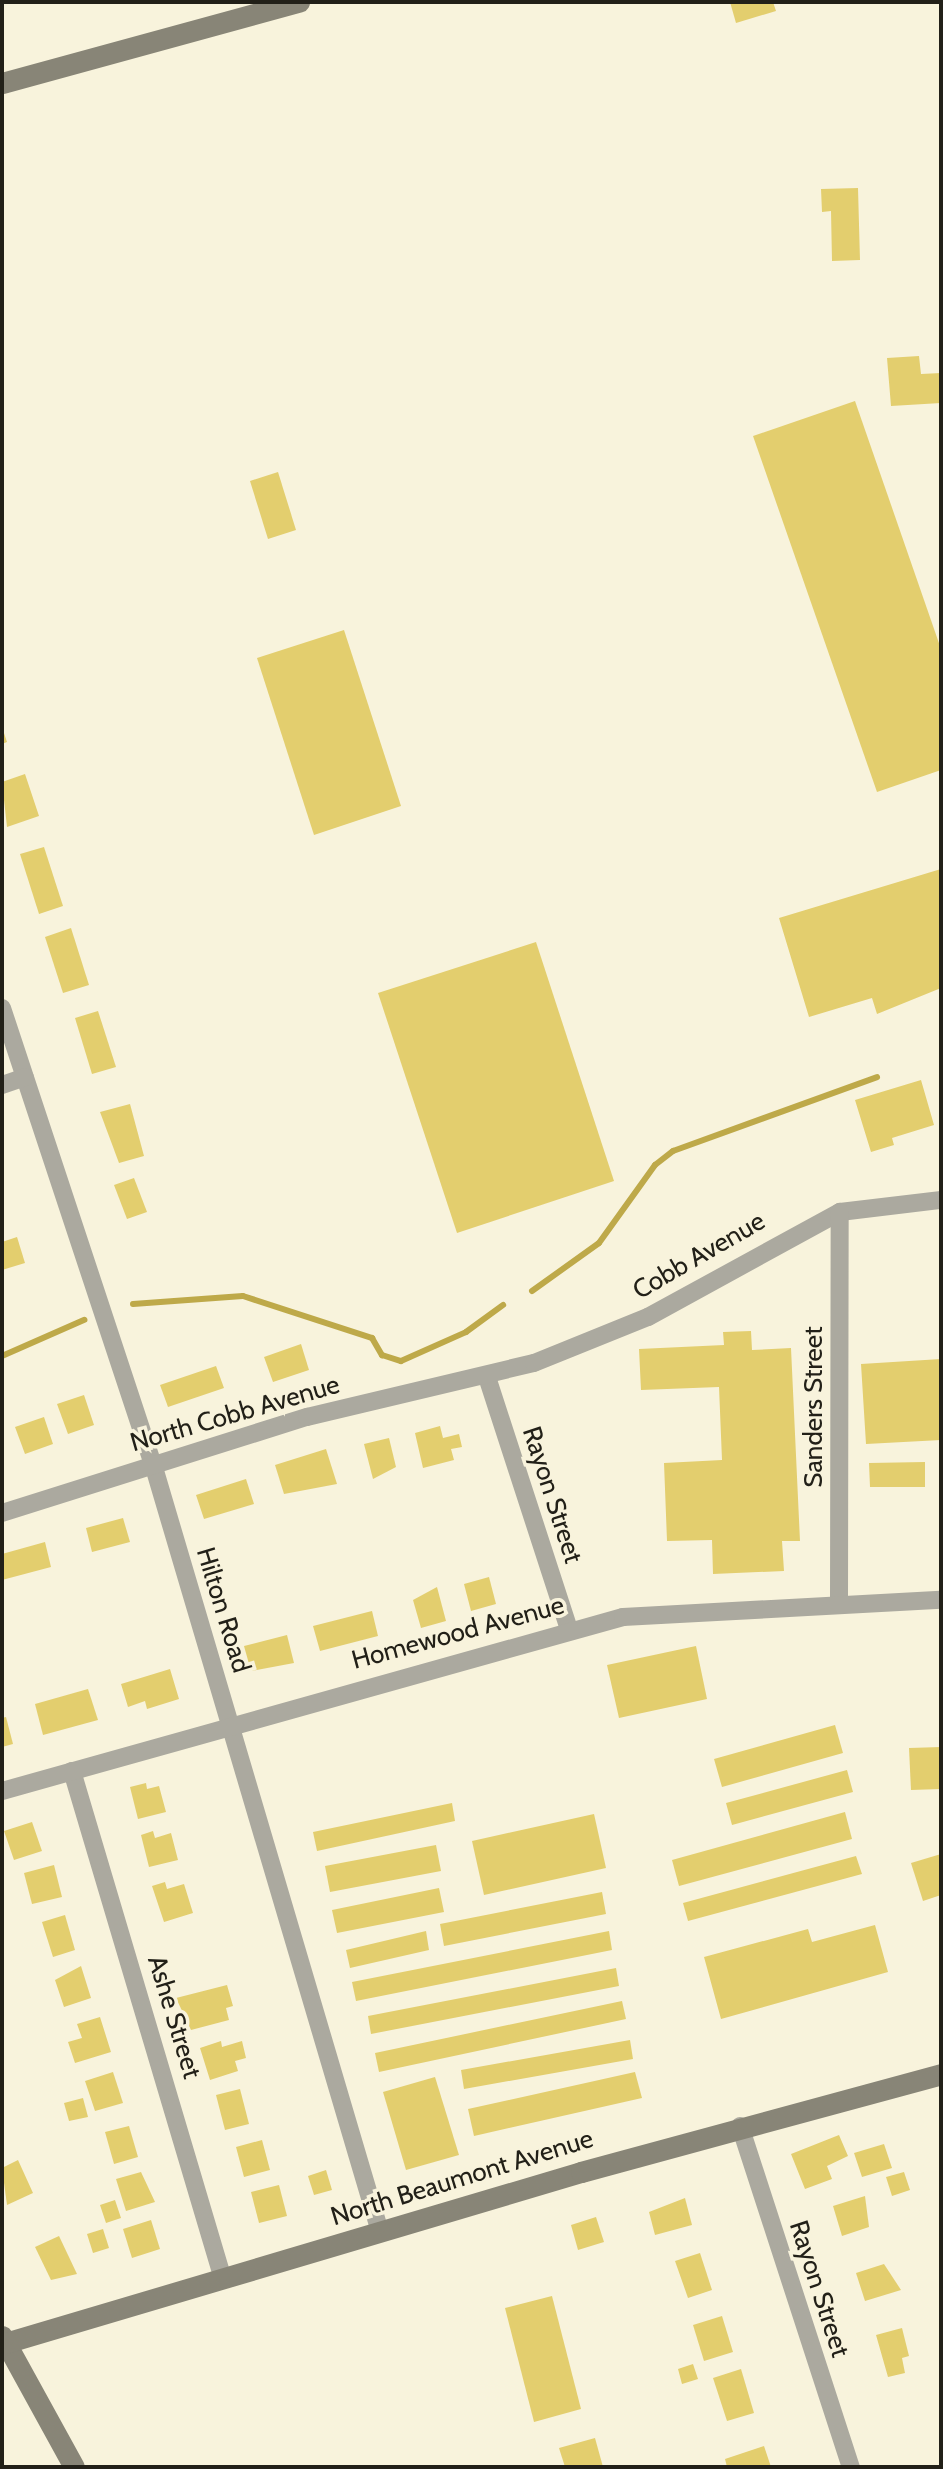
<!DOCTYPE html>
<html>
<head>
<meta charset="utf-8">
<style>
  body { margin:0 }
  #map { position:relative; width:943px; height:2469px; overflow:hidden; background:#f8f3dc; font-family:Cabin,sans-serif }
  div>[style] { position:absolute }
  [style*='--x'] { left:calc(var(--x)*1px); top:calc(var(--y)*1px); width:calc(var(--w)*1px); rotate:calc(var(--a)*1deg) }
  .stream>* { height:6px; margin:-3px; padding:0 3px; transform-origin:3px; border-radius:3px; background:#bea949 }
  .building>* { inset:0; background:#e3ce6e }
  .street>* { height:18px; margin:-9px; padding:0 9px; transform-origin:9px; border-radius:9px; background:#aba99f }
  .secondary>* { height:21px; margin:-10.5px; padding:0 10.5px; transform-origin:10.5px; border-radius:10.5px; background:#888577 }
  span { translate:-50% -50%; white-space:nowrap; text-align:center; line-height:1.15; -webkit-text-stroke:7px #f8f3dc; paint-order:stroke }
  .street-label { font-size:26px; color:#222018 }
  .frame { position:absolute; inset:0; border:4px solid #222018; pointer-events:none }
</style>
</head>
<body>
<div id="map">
  <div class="stream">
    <div style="--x:532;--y:1291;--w:82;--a:-35.6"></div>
    <div style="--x:599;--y:1243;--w:96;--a:-54.3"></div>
    <div style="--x:655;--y:1165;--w:23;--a:-38"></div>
    <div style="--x:673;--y:1151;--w:217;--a:-19.9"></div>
    <div style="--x:133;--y:1304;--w:110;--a:-4.2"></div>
    <div style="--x:243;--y:1296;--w:136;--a:18"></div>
    <div style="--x:372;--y:1338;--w:20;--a:60"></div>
    <div style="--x:382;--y:1355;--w:20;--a:18"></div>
    <div style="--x:401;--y:1361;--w:71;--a:-24"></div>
    <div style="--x:466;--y:1332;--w:46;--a:-36.1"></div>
    <div style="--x:2;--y:1356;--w:90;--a:-23.7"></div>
  </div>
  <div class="building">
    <div style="clip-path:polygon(730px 2px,773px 2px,776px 11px,736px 23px)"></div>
    <div style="clip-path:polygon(858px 188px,860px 260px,832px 261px,831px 211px,822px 212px,821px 189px)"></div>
    <div style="clip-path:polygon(919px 356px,921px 374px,941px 373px,941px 403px,891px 406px,887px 358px)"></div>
    <div style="clip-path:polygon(855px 401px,941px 649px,941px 770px,877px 792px,753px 436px)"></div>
    <div style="clip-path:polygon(278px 472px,296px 530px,268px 539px,250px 481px)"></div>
    <div style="clip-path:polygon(344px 630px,401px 806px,314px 835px,257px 658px)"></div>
    <div style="clip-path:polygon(2px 727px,7px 742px,2px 744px)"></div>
    <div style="clip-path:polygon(25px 774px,39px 816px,7px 827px,2px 782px)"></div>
    <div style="clip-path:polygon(44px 847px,63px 906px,39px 914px,20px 854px)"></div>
    <div style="clip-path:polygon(941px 869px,941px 988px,877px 1014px,872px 998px,809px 1017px,779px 918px)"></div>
    <div style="clip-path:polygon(71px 928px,89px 985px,63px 993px,45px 937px)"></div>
    <div style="clip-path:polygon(536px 942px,614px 1181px,457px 1233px,378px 993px)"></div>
    <div style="clip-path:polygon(98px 1011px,116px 1067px,92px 1074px,75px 1018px)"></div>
    <div style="clip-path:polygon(921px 1080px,934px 1125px,892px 1138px,894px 1145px,871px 1152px,855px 1100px)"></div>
    <div style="clip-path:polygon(130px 1104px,144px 1156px,119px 1163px,100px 1112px)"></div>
    <div style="clip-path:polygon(134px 1178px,147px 1212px,127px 1219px,114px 1185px)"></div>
    <div style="clip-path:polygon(17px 1237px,25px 1263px,2px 1270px,2px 1242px)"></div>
    <div style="clip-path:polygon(751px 1331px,752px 1350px,791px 1348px,800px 1541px,782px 1541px,784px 1571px,713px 1574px,712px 1540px,667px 1541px,664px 1463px,722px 1460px,719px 1387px,641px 1390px,639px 1349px,724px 1345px,723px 1332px)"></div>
    <div style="clip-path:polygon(301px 1344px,309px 1370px,273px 1382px,264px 1357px)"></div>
    <div style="clip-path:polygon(941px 1359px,941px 1440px,866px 1444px,861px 1364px)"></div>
    <div style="clip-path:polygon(216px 1366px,224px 1388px,168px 1407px,160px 1385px)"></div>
    <div style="clip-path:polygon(84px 1395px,94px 1425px,68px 1434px,57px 1404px)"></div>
    <div style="clip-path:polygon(44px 1417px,53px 1444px,25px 1454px,15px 1427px)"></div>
    <div style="clip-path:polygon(440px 1426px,443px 1438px,459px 1434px,462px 1447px,451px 1449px,454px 1460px,423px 1468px,415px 1433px)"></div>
    <div style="clip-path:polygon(389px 1438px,396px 1467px,373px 1479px,364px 1444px)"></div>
    <div style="clip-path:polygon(326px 1449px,337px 1484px,284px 1494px,275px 1465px)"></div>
    <div style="clip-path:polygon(925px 1462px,925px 1487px,870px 1487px,869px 1463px)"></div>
    <div style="clip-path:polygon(246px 1479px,254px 1504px,204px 1519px,196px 1495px)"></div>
    <div style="clip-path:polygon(123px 1518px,130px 1542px,92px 1552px,86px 1528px)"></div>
    <div style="clip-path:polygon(45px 1542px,51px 1567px,2px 1580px,2px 1554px)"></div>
    <div style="clip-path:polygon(489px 1577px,496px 1604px,471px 1611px,464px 1584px)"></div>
    <div style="clip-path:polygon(437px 1587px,446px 1621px,421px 1628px,413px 1600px)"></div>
    <div style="clip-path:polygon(372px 1611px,378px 1636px,320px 1651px,313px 1626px)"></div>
    <div style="clip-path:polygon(287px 1635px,294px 1663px,251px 1671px,244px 1646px)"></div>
    <div style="clip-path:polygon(696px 1646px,707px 1699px,619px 1718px,607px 1665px)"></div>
    <div style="clip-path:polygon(170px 1669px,179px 1699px,147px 1709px,145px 1701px,128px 1707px,121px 1684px)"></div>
    <div style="clip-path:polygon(88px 1689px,98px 1720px,43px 1735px,35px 1704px)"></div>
    <div style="clip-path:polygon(6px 1717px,13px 1744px,2px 1747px,2px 1718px)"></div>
    <div style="clip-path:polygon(835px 1725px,843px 1753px,722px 1787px,714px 1759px)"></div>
    <div style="clip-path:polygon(941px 1747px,941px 1789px,911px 1790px,909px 1748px)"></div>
    <div style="clip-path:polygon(847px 1770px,853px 1792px,732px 1825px,726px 1803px)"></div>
    <div style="clip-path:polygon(146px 1783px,147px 1789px,159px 1786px,166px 1812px,138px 1819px,130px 1787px)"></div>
    <div style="clip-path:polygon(452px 1803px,455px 1821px,317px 1851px,313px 1832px)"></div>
    <div style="clip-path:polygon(845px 1812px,852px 1839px,679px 1886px,672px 1860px)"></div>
    <div style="clip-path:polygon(594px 1814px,606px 1868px,484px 1895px,472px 1841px)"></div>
    <div style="clip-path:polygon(32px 1822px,42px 1851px,14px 1860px,4px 1831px)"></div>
    <div style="clip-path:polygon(153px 1831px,155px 1838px,171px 1833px,178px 1860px,149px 1867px,141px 1835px)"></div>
    <div style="clip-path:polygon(436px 1845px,441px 1871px,330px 1892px,325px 1866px)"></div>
    <div style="clip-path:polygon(941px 1854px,941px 1895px,923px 1901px,911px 1863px)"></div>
    <div style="clip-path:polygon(856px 1856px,862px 1874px,688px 1921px,683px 1903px)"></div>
    <div style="clip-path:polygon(54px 1865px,62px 1897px,32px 1904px,24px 1873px)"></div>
    <div style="clip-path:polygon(165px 1882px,167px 1889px,184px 1884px,193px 1913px,164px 1922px,152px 1886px)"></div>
    <div style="clip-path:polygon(439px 1888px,444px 1912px,337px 1933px,332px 1910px)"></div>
    <div style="clip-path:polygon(602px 1892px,606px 1914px,444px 1946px,440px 1924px)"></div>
    <div style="clip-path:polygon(65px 1915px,75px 1950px,53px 1957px,42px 1922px)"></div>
    <div style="clip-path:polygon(875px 1925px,888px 1972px,721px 2019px,704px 1957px,808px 1929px,812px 1942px)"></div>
    <div style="clip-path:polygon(426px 1931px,429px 1950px,350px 1968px,346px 1950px)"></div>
    <div style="clip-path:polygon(609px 1931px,612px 1950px,356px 2001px,352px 1982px)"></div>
    <div style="clip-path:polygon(81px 1966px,91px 1998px,64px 2007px,55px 1980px)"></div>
    <div style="clip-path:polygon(616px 1968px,619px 1986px,371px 2034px,368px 2016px)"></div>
    <div style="clip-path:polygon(227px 1985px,233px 2006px,226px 2008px,229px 2020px,191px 2030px,176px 1998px)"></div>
    <div style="clip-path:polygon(622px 2001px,626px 2019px,379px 2072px,375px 2053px)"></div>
    <div style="clip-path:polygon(100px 2017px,111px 2052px,75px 2063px,68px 2042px,82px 2038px,77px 2024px)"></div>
    <div style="clip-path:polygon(630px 2040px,633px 2059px,464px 2089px,461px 2070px)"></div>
    <div style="clip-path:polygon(221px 2041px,222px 2047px,242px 2041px,246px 2058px,235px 2061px,238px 2071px,210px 2080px,200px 2048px)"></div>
    <div style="clip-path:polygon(113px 2072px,123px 2103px,95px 2111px,85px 2081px)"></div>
    <div style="clip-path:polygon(635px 2072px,642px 2098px,474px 2136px,468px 2109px)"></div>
    <div style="clip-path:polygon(435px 2077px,459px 2155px,406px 2170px,383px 2092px)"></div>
    <div style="clip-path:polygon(240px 2089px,249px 2124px,225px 2130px,216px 2095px)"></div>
    <div style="clip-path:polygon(83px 2098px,88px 2117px,69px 2121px,64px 2103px)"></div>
    <div style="clip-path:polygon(129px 2126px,138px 2157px,114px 2164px,105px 2132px)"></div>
    <div style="clip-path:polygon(839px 2135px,848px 2156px,827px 2166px,832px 2179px,805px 2189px,791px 2154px)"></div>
    <div style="clip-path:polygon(262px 2140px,270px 2170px,244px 2177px,236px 2147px)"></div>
    <div style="clip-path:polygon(884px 2144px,892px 2168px,862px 2177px,854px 2153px)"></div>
    <div style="clip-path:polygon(18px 2160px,33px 2193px,7px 2205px,2px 2168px)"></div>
    <div style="clip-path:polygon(326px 2170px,332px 2190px,314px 2195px,308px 2176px)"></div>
    <div style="clip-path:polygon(141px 2172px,155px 2202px,126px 2211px,116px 2179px)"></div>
    <div style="clip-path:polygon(904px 2172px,910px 2190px,892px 2196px,886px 2177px)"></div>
    <div style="clip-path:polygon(279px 2185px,287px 2216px,259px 2223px,251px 2192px)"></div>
    <div style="clip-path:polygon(865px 2196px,869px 2227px,842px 2236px,833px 2206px)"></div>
    <div style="clip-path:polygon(685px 2198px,692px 2225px,655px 2235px,649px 2212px)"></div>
    <div style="clip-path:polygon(115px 2200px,121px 2218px,106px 2223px,100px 2205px)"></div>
    <div style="clip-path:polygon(596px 2217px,604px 2242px,578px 2250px,571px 2225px)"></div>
    <div style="clip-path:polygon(151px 2220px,160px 2249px,132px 2258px,123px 2229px)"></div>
    <div style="clip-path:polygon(103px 2229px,109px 2248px,93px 2253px,87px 2234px)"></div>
    <div style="clip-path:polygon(59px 2236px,77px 2274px,51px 2280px,35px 2247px)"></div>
    <div style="clip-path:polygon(700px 2253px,712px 2290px,688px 2298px,675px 2261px)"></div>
    <div style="clip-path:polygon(884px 2264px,901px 2290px,865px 2301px,856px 2273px)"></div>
    <div style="clip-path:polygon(552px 2296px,581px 2409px,534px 2422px,505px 2308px)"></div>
    <div style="clip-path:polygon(722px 2316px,733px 2352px,704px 2361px,693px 2325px)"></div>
    <div style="clip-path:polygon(902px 2328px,909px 2356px,902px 2358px,905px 2373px,888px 2377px,876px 2335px)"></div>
    <div style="clip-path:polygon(693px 2364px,698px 2379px,682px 2384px,678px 2369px)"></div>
    <div style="clip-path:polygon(741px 2369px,754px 2413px,727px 2421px,713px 2378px)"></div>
    <div style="clip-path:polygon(595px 2438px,603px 2467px,565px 2467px,559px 2448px)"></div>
    <div style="clip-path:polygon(764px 2446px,771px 2467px,727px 2467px,725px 2459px)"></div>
  </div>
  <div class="street">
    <div style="--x:2;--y:1008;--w:480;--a:71.7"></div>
    <div style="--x:153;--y:1464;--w:801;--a:73.53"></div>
    <div style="--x:2;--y:1085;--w:24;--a:-19"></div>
    <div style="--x:487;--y:1377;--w:266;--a:72"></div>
    <div style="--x:2;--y:1513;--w:320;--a:-17.5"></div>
    <div style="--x:307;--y:1417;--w:233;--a:-13.4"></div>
    <div style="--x:534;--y:1363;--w:123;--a:-22"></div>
    <div style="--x:648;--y:1317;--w:219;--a:-28.7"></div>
    <div style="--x:840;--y:1212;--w:102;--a:-6.8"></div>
    <div style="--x:839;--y:1602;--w:390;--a:-89.9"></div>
    <div style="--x:72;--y:1771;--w:530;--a:73.45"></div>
    <div style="--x:2;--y:1791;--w:645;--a:-15.65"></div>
    <div style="--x:623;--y:1617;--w:318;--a:-3.1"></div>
    <div style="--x:740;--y:2126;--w:359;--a:72"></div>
  </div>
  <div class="secondary">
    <div style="--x:2;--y:83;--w:308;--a:-15.3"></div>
    <div style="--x:2;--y:2336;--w:149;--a:61.2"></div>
    <div style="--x:2;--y:2344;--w:604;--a:-16.54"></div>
    <div style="--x:581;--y:2172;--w:373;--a:-15.2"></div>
  </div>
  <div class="street-label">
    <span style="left:699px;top:1256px;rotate:-30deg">Cobb Avenue</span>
    <span style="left:814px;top:1407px;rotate:-90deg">Sanders Street</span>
    <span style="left:235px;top:1414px;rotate:-16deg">North Cobb Avenue</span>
    <span style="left:552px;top:1495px;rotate:72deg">Rayon Street</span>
    <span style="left:223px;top:1610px;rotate:73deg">Hilton Road</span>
    <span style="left:458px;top:1633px;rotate:-15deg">Homewood Avenue</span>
    <span style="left:174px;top:2017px;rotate:73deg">Ashe Street</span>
    <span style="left:462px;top:2178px;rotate:-17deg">North Beaumont Avenue</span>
    <span style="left:819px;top:2289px;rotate:72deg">Rayon Street</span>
  </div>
  <div class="frame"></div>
</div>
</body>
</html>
